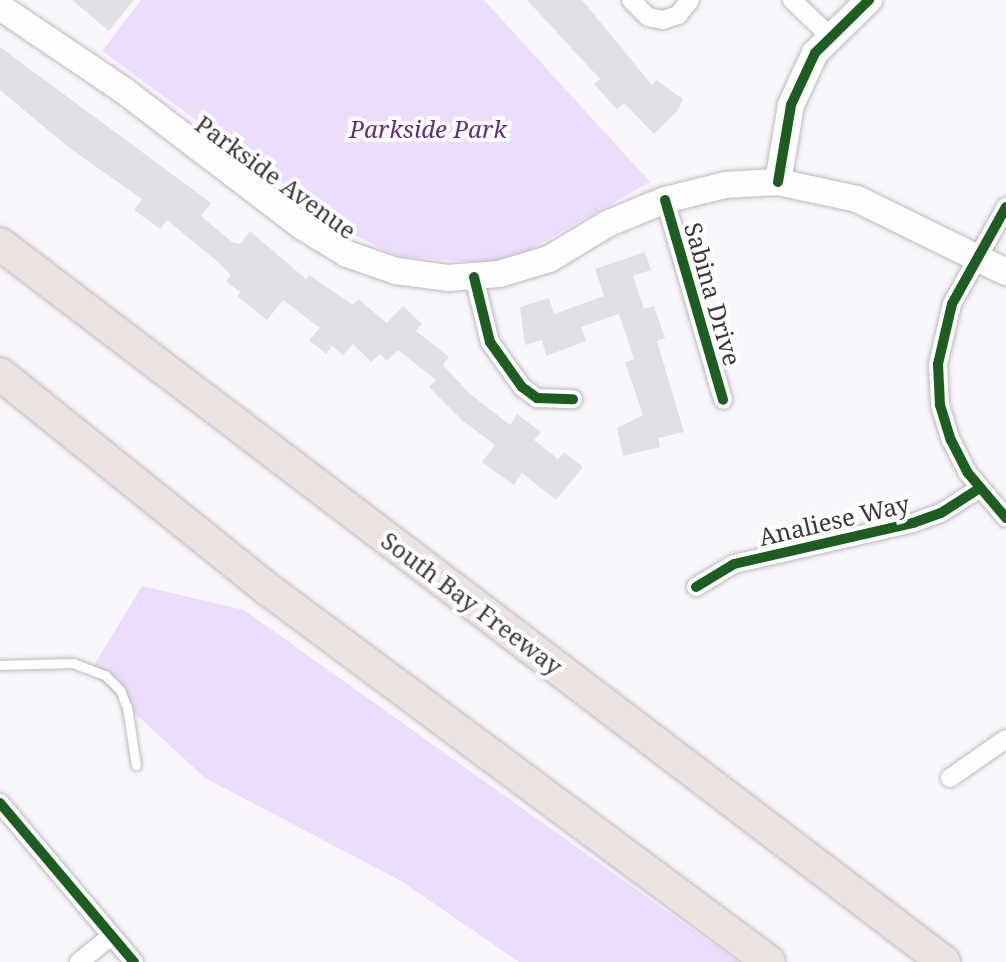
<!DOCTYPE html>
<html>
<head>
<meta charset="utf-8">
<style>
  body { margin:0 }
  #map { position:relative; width:1006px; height:962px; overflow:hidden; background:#f9f7fb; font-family:"Noto Serif",serif }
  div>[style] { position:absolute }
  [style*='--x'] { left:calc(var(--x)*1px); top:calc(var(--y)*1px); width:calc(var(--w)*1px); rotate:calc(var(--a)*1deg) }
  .green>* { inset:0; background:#edddfc }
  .building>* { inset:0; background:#e2e0e4 }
  .roads { filter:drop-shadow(0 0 2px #bcbabe) drop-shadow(0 0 2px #bcbabe) }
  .lane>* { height:9px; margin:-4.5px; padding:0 4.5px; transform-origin:4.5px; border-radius:4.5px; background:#fefefe }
  .street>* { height:18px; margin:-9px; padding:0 9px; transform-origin:9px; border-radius:9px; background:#fefefe }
  .secondary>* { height:26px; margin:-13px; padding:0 13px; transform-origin:13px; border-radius:13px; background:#fefefe }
  .highway>* { height:32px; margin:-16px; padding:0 16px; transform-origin:16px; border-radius:16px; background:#ece3e0 }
  .cycleway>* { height:10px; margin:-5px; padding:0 5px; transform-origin:5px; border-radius:5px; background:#1b5e20 }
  span { translate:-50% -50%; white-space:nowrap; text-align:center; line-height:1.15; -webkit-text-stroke:8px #fff; paint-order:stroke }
  .park-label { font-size:24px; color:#612c82; font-style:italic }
  .street-label { font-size:24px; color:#3b383d }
</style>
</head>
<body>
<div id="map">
  <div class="green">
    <div style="clip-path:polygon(141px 0,484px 0,650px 182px,504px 264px,398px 257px,344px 229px,102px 51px)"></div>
    <div style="clip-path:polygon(142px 586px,244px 610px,738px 962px,519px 962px,401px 881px,205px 778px,90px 672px)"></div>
  </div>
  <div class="building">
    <div style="clip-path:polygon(72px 0,134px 0,109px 31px)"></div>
    <div style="clip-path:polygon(527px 0,582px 0,652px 85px,656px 80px,683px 99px,678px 110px,654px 134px,624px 103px,617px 109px,594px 84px,600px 79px)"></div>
    <div style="clip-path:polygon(0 47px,211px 203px,201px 216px,232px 242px,240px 244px,250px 231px,306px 279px,309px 275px,353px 305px,358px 299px,387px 323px,403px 306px,422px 324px,416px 331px,449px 357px,443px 365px,470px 394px,510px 425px,517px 414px,541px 432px,534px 440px,558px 459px,564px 452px,583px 467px,556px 500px,522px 473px,514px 485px,482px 462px,495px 445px,463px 421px,429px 387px,436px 380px,398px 350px,387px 361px,380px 354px,371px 362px,353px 344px,343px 355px,332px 346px,326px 354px,309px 340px,320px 328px,283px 300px,267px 320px,237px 296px,240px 292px,226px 281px,231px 275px,217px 261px,167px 220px,160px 229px,134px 210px,142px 199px,68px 147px,0 90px)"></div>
    <div style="clip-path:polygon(645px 252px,651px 270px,633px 276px,644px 309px,654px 306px,665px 338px,657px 341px,684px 432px,658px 438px,660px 447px,623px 456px,617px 428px,643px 415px,625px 362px,634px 359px,619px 314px,581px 327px,586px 341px,546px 356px,542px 340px,525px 345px,520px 307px,549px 298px,554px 314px,604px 296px,595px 269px)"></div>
  </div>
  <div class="roads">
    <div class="lane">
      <div style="--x:0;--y:665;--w:73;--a:-1.6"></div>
      <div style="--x:73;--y:663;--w:34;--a:21"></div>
      <div style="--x:105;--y:675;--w:21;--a:45"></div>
      <div style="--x:120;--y:690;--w:18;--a:68"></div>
      <div style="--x:127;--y:707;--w:59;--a:81.2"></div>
    </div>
    <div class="street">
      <div style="--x:631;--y:0;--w:24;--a:45"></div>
      <div style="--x:648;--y:17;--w:15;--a:11"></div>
      <div style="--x:663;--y:20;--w:16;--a:-18"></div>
      <div style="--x:678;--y:15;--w:19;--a:-51"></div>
      <div style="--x:792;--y:0;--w:54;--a:43.5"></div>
      <div style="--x:665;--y:200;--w:208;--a:73.8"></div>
      <div style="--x:1006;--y:207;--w:111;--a:119.1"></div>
      <div style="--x:952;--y:304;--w:62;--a:103.1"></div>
      <div style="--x:938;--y:364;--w:41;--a:87.2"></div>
      <div style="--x:940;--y:405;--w:37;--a:73"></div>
      <div style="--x:951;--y:440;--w:37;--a:63"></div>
      <div style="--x:968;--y:473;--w:59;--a:49.8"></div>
      <div style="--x:474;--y:277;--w:67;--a:76.2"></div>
      <div style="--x:490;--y:342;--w:55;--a:54.6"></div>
      <div style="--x:522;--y:387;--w:19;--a:36"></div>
      <div style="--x:537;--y:398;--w:36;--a:2"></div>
      <div style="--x:696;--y:587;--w:44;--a:-31.2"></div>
      <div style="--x:734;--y:564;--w:184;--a:-12.9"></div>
      <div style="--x:913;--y:523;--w:30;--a:-20"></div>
      <div style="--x:941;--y:513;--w:46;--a:-32.7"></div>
      <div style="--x:950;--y:778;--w:68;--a:-34.9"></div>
      <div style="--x:0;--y:803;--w:208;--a:49.9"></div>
      <div style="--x:79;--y:962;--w:41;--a:-39.1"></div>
    </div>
    <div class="secondary">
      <div style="--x:0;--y:7;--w:148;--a:34"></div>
      <div style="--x:123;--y:90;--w:226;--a:37.3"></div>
      <div style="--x:303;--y:227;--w:52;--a:31.5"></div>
      <div style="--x:347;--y:254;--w:52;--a:19.1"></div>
      <div style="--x:396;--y:271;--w:52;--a:7.7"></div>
      <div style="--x:448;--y:278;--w:51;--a:-4.5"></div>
      <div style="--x:499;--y:274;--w:52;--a:-16.7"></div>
      <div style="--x:549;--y:259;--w:70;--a:-31"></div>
      <div style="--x:609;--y:223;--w:61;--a:-22.3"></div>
      <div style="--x:665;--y:200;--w:62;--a:-14"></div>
      <div style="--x:725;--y:185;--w:53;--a:-3.2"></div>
      <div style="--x:778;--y:182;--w:81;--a:12.1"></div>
      <div style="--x:857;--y:199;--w:166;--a:26.1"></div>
      <div style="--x:778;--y:182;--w:78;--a:-80.4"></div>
      <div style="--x:791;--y:105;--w:57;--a:-65.2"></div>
      <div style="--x:815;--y:53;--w:76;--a:-44.5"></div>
    </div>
    <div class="highway">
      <div style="--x:0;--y:244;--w:1186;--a:37.26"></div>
      <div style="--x:0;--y:374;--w:345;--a:38.8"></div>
      <div style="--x:269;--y:590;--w:623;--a:36.65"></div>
    </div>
  </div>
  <div class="cycleway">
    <div style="--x:778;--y:182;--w:78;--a:-80.4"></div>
    <div style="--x:791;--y:105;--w:57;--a:-65.2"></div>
    <div style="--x:815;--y:53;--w:76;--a:-44.5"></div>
    <div style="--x:665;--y:200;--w:208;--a:73.8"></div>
    <div style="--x:1006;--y:207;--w:111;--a:119.1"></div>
    <div style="--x:952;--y:304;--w:62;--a:103.1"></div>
    <div style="--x:938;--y:364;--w:41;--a:87.2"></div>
    <div style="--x:940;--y:405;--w:37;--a:73"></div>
    <div style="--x:951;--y:440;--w:37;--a:63"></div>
    <div style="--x:968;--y:473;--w:59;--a:49.8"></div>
    <div style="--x:474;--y:277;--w:67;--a:76.2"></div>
    <div style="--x:490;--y:342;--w:55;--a:54.6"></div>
    <div style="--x:522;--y:387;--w:19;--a:36"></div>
    <div style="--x:537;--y:398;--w:36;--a:2"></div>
    <div style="--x:696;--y:587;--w:44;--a:-31.2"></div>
    <div style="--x:734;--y:564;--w:184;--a:-12.9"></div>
    <div style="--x:913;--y:523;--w:30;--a:-20"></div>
    <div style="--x:941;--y:513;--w:46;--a:-32.7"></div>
    <div style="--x:0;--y:803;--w:208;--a:49.9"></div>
  </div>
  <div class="park-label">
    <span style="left:428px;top:129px">Parkside Park</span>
  </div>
  <div class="street-label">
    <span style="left:276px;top:177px;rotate:36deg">Parkside Avenue</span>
    <span style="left:713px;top:294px;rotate:74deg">Sabina Drive</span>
    <span style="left:834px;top:520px;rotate:-13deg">Analiese Way</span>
    <span style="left:472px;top:603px;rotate:37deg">South Bay Freeway</span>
  </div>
</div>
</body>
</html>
